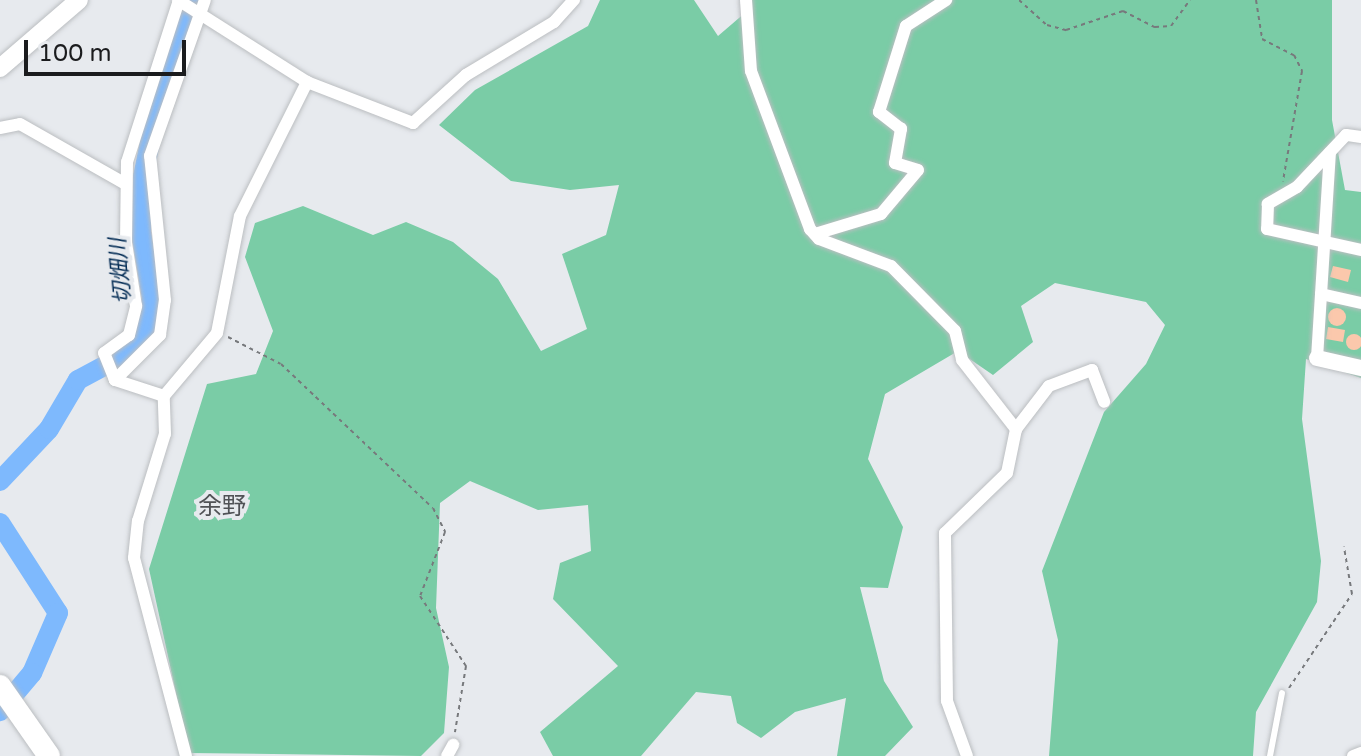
<!DOCTYPE html>
<html>
<head>
<meta charset="utf-8">
<style>
  body { margin:0 }
  #map { position:relative; width:1361px; height:756px; overflow:hidden; background:#e7eaee; font-family:"Varela Round","Noto Sans JP",sans-serif }
  div>[style] { position:absolute }
  [style*='--x'] { left:calc(var(--x)*1px); top:calc(var(--y)*1px); width:calc(var(--w)*1px); rotate:calc(var(--a)*1deg) }
  .green>* { inset:0; background:#7acca6 }
  .river>* { height:20px; margin:-10px; padding:0 10px; transform-origin:10px; border-radius:10px; background:#7eb9fd }
  .building>* { inset:0; background:#fbc8ac }
  .round { border-radius:50% }
  .path>* { height:2px; margin-top:-1px; transform-origin:0; background:repeating-linear-gradient(90deg,#77797c 0 4px,transparent 0 8px) }
  .roads { filter:drop-shadow(0 0 2px #bbbec1) drop-shadow(0 0 2px #bbbec1) }
  .service>* { height:6px; margin:-3px; padding:0 3px; transform-origin:3px; border-radius:3px; background:#fff }
  .minor>* { height:12px; margin:-6px; padding:0 6px; transform-origin:6px; border-radius:6px; background:#fff }
  .tertiary>* { height:16px; margin:-8px; padding:0 8px; transform-origin:8px; border-radius:8px; background:#fff }
  .secondary>* { height:18px; margin:-9px; padding:0 9px; transform-origin:9px; border-radius:9px; background:#fff }
  .trunk>* { height:22px; margin:-11px; padding:0 11px; transform-origin:11px; border-radius:11px; background:#fff }
  span { translate:-50% -50%; white-space:nowrap; text-align:center; line-height:1.15; -webkit-text-stroke:8px #e7eaee; paint-order:stroke }
  .water-label { font-size:22px; color:#002a53; font-style:italic }
  .quarter-label { font-size:24px; color:#505256 }
  .scale { position:absolute; left:24px; top:40px; width:162px; height:36px; box-sizing:border-box; border:4px solid #1b1c1e; border-top:0; padding-left:10px; font-size:24px; line-height:28px; white-space:nowrap; color:#1b1c1e; -webkit-text-stroke:6px #e7eaee; paint-order:stroke }
</style>
</head>
<body>
<div id="map">
  <div class="green">
    <div style="clip-path:polygon(600px 0,694px 0,718px 36px,746px 12px,743px 0,1332px 0,1332px 120px,1345px 190px,1361px 192px,1361px 378px,1306px 359px,1302px 419px,1321px 561px,1317px 602px,1256px 712px,1253px 756px,1049px 756px,1058px 640px,1042px 571px,1104px 412px,1146px 364px,1165px 325px,1146px 302px,1055px 283px,1021px 306px,1033px 342px,993px 375px,958px 351px,885px 394px,868px 459px,903px 527px,888px 588px,860px 587px,884px 681px,913px 727px,885px 756px,837px 756px,846px 698px,795px 712px,761px 738px,737px 723px,731px 696px,696px 692px,641px 756px,553px 756px,540px 732px,618px 666px,553px 599px,560px 563px,591px 551px,588px 505px,538px 510px,470px 481px,440px 503px,436px 608px,449px 667px,444px 733px,421px 756px,189px 753px,149px 569px,207px 384px,256px 374px,273px 331px,245px 257px,255px 223px,303px 206px,373px 235px,406px 222px,453px 242px,498px 279px,541px 351px,587px 329px,562px 254px,606px 235px,619px 185px,570px 190px,511px 181px,439px 125px,475px 90px,588px 26px)"></div>
  </div>
  <div class="river">
    <div style="--x:0;--y:481;--w:71;--a:-46.7"></div>
    <div style="--x:49;--y:429;--w:57;--a:-59.4"></div>
    <div style="--x:78;--y:380;--w:64;--a:-28.2"></div>
    <div style="--x:134;--y:350;--w:17;--a:-54"></div>
    <div style="--x:144;--y:336;--w:38;--a:-78"></div>
    <div style="--x:152;--y:299;--w:68;--a:-99.3"></div>
    <div style="--x:141;--y:232;--w:55;--a:-87.9"></div>
    <div style="--x:143;--y:177;--w:66;--a:-78.7"></div>
    <div style="--x:156;--y:112;--w:119;--a:-70.3"></div>
    <div style="--x:0;--y:523;--w:107;--a:57.2"></div>
    <div style="--x:58;--y:613;--w:65;--a:113.4"></div>
    <div style="--x:32;--y:673;--w:50;--a:130.1"></div>
  </div>
  <div class="building">
    <div style="clip-path:polygon(1333px 266px,1351px 270px,1348px 282px,1330px 277px)"></div>
    <div class="round" style="left:1328px;top:308px;width:18px;height:18px"></div>
    <div style="clip-path:polygon(1328px 327px,1345px 330px,1343px 342px,1326px 339px)"></div>
    <div class="round" style="left:1346px;top:334px;width:16px;height:16px"></div>
  </div>
  <div class="path">
    <div style="--x:1019;--y:0;--w:38;--a:42"></div>
    <div style="--x:1047;--y:25;--w:20;--a:15"></div>
    <div style="--x:1066;--y:30;--w:60;--a:-18.4"></div>
    <div style="--x:1123;--y:11;--w:36;--a:27"></div>
    <div style="--x:1155;--y:27;--w:16;--a:-4"></div>
    <div style="--x:1171;--y:26;--w:32;--a:-54"></div>
    <div style="--x:1256;--y:0;--w:39;--a:81"></div>
    <div style="--x:1262;--y:39;--w:36;--a:27"></div>
    <div style="--x:1294;--y:55;--w:18;--a:63"></div>
    <div style="--x:1302;--y:71;--w:112;--a:99.8"></div>
    <div style="--x:228;--y:337;--w:59;--a:27"></div>
    <div style="--x:281;--y:364;--w:209;--a:43.5"></div>
    <div style="--x:433;--y:508;--w:27;--a:63"></div>
    <div style="--x:445;--y:532;--w:69;--a:111.3"></div>
    <div style="--x:420;--y:596;--w:84;--a:56.7"></div>
    <div style="--x:466;--y:666;--w:67;--a:99.5"></div>
    <div style="--x:1289;--y:688;--w:113;--a:-56.2"></div>
    <div style="--x:1352;--y:594;--w:48;--a:-99.7"></div>
  </div>
  <div class="roads">
    <div class="service">
      <div style="--x:1270;--y:756;--w:64;--a:-79.2"></div>
    </div>
    <div class="minor">
      <div style="--x:178;--y:0;--w:153;--a:32.4"></div>
      <div style="--x:307;--y:82;--w:114;--a:21.1"></div>
      <div style="--x:413;--y:123;--w:72;--a:-42.2"></div>
      <div style="--x:466;--y:75;--w:103;--a:-31.1"></div>
      <div style="--x:554;--y:22;--w:30;--a:-48"></div>
      <div style="--x:746;--y:0;--w:71;--a:86"></div>
      <div style="--x:751;--y:71;--w:169;--a:69.5"></div>
      <div style="--x:810;--y:229;--w:13;--a:48"></div>
      <div style="--x:819;--y:239;--w:77;--a:20.6"></div>
      <div style="--x:891;--y:266;--w:91;--a:45.4"></div>
      <div style="--x:955;--y:331;--w:30;--a:76"></div>
      <div style="--x:962;--y:360;--w:88;--a:52"></div>
      <div style="--x:0;--y:128;--w:20;--a:-11"></div>
      <div style="--x:20;--y:124;--w:120;--a:29.6"></div>
      <div style="--x:1361;--y:137;--w:15;--a:-172"></div>
      <div style="--x:1346;--y:135;--w:71;--a:133.3"></div>
      <div style="--x:1297;--y:187;--w:34;--a:150"></div>
      <div style="--x:1268;--y:204;--w:25;--a:92"></div>
      <div style="--x:1267;--y:229;--w:96;--a:12.6"></div>
      <div style="--x:815;--y:234;--w:69;--a:-16.9"></div>
      <div style="--x:881;--y:214;--w:57;--a:-49.9"></div>
      <div style="--x:918;--y:170;--w:24;--a:-163"></div>
      <div style="--x:895;--y:163;--w:35;--a:-80"></div>
      <div style="--x:901;--y:129;--w:28;--a:-142"></div>
      <div style="--x:879;--y:112;--w:90;--a:-72.6"></div>
      <div style="--x:906;--y:26;--w:48;--a:-33"></div>
      <div style="--x:1321;--y:294;--w:41;--a:12.7"></div>
      <div style="--x:1317;--y:358;--w:206;--a:-86.4"></div>
      <div style="--x:115;--y:380;--w:29;--a:-112"></div>
      <div style="--x:104;--y:353;--w:31;--a:-36"></div>
      <div style="--x:129;--y:335;--w:30;--a:-76"></div>
      <div style="--x:136;--y:306;--w:64;--a:-99"></div>
      <div style="--x:126;--y:243;--w:81;--a:-89.3"></div>
      <div style="--x:127;--y:162;--w:170;--a:-72.2"></div>
      <div style="--x:164;--y:396;--w:52;--a:-161.9"></div>
      <div style="--x:115;--y:380;--w:64;--a:-45"></div>
      <div style="--x:160;--y:335;--w:35;--a:-82"></div>
      <div style="--x:165;--y:300;--w:145;--a:-95.9"></div>
      <div style="--x:150;--y:156;--w:165;--a:-70.6"></div>
      <div style="--x:186;--y:756;--w:205;--a:-104.7"></div>
      <div style="--x:134;--y:558;--w:37;--a:-84"></div>
      <div style="--x:138;--y:521;--w:91;--a:-72.8"></div>
      <div style="--x:165;--y:434;--w:38;--a:-92"></div>
      <div style="--x:164;--y:396;--w:82;--a:-49.9"></div>
      <div style="--x:217;--y:333;--w:119;--a:-78.9"></div>
      <div style="--x:240;--y:216;--w:150;--a:-63.4"></div>
      <div style="--x:447;--y:756;--w:13;--a:-61"></div>
      <div style="--x:967;--y:756;--w:59;--a:-110"></div>
      <div style="--x:947;--y:701;--w:168;--a:-90.7"></div>
      <div style="--x:945;--y:533;--w:86;--a:-44.1"></div>
      <div style="--x:1007;--y:473;--w:45;--a:-78.4"></div>
      <div style="--x:1016;--y:429;--w:54;--a:-52.5"></div>
      <div style="--x:1049;--y:386;--w:46;--a:-20.4"></div>
      <div style="--x:1092;--y:370;--w:34;--a:69"></div>
      <div style="--x:1353;--y:756;--w:9;--a:-21"></div>
    </div>
    <div class="tertiary">
      <div style="--x:1317;--y:358;--w:45;--a:12.8"></div>
    </div>
    <div class="secondary">
      <div style="--x:0;--y:68;--w:104;--a:-40.7"></div>
    </div>
    <div class="trunk">
      <div style="--x:0;--y:686;--w:85;--a:55"></div>
    </div>
  </div>
  <div class="water-label">
    <span style="left:121px;top:271px;rotate:-95deg">切畑川</span>
  </div>
  <div class="quarter-label">
    <span style="left:222px;top:507px">余野</span>
  </div>
  <div class="scale">100 m</div>
</div>
</body>
</html>
